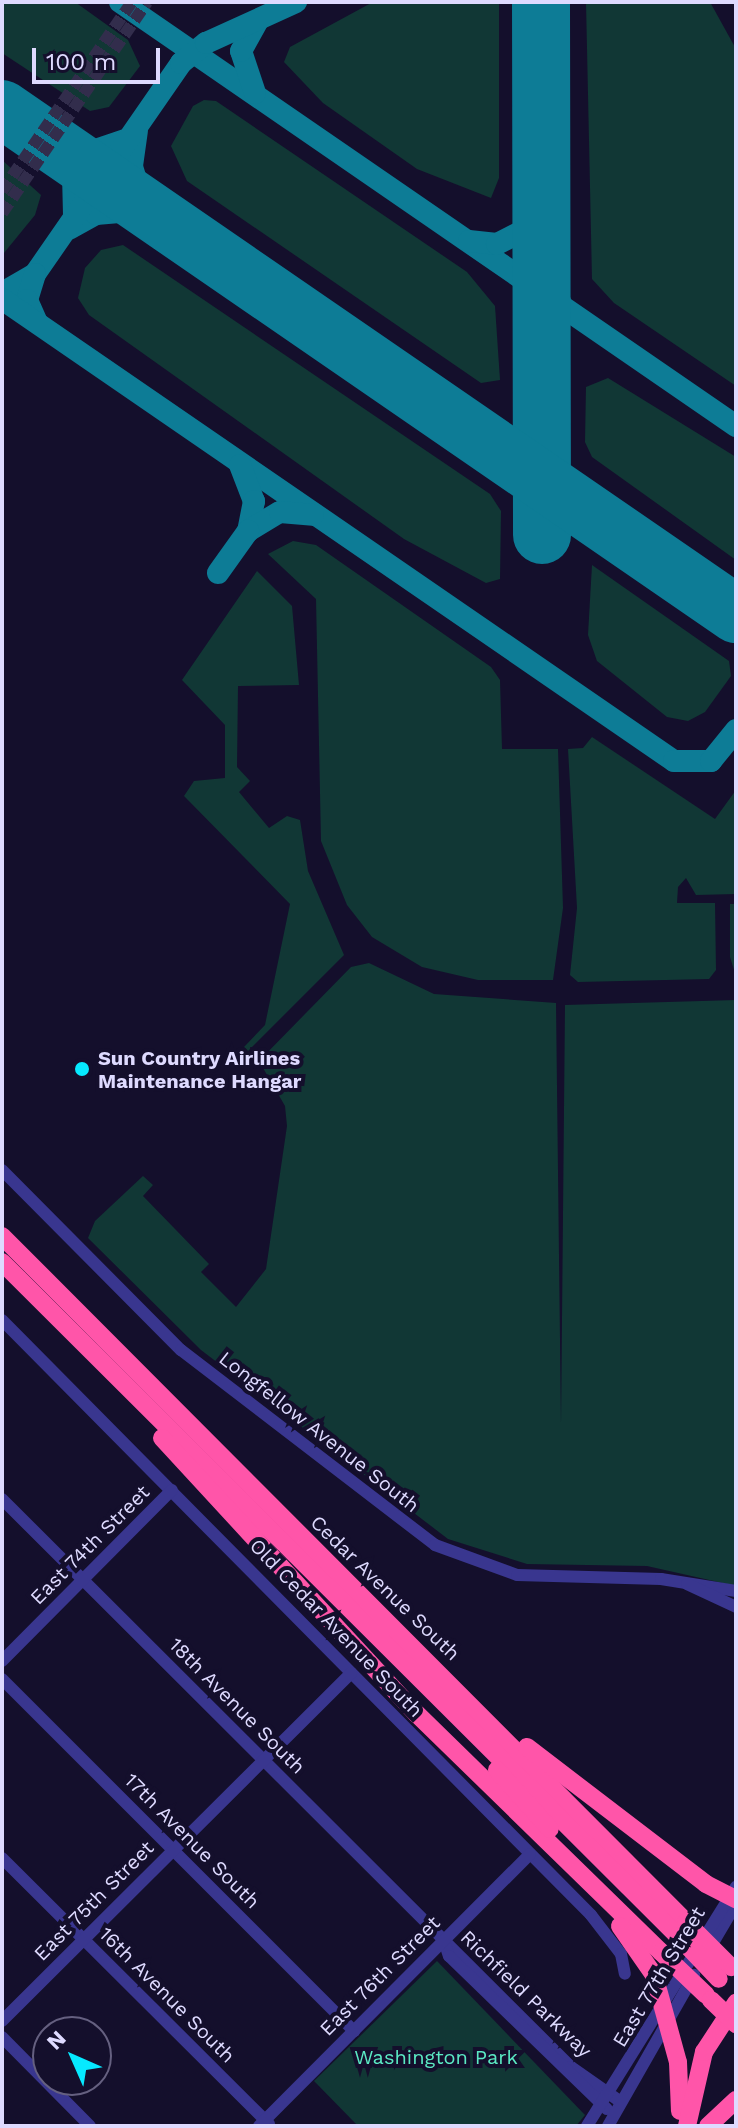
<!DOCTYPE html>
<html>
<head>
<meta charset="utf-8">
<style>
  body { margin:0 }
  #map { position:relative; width:738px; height:2128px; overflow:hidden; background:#140f2c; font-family:"Work Sans",sans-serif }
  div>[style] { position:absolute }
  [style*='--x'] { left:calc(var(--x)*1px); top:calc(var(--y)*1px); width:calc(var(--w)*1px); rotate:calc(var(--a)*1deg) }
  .green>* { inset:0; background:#113735 }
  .taxiway>* { height:22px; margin:-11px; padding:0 11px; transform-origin:11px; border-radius:11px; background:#0d7c96 }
  .runway>* { height:58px; margin:-29px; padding:0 29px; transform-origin:29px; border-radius:29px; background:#0d7c96 }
  .minor-tunnel>* { height:12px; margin-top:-6px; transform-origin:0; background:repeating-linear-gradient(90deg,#322d4c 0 12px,transparent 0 18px) }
  .minor>* { height:12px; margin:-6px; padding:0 6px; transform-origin:6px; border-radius:6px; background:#39368f }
  .highway>* { height:18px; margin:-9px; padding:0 9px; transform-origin:9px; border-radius:9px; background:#ff55a9 }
  .highway-bridge>* { height:18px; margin:-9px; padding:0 9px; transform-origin:9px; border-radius:9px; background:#ff55a9 }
  .dots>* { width:22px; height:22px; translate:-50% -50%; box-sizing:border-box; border:4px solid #140f2c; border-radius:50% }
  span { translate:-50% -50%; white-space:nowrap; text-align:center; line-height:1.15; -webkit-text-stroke:8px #140f2c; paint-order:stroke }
  .poi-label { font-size:20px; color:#dedaff; font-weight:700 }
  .left { translate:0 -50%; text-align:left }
  .street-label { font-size:20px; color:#dedaff }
  .park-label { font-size:20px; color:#5beac4 }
  .frame { position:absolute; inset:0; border:4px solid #dedaff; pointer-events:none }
  .north { position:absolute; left:32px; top:2016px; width:80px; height:80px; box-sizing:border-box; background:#140f2c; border:2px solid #656080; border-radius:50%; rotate:315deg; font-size:22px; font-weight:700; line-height:32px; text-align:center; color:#dedaff }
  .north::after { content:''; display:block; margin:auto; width:28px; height:36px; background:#06e9ff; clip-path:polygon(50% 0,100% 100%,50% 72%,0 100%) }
  .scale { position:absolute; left:32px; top:48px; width:128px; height:36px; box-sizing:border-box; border:4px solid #dedaff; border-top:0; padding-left:10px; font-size:24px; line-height:28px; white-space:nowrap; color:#dedaff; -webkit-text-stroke:6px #140f2c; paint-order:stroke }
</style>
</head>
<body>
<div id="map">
  <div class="green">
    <div style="clip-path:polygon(2px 2px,75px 2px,128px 40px,140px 66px,109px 107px,90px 111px,2px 53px)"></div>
    <div style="clip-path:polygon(373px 2px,499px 2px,499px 178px,491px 198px,417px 169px,323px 103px,284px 62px,290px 47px)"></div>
    <div style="clip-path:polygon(586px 2px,710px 2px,736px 49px,736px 386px,614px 303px,592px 279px)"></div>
    <div style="clip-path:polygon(204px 100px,216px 101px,467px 272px,495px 306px,500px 380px,481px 383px,187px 181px,171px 146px,193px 106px)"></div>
    <div style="clip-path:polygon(2px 160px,41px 195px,35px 215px,4px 253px)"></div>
    <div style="clip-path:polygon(123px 245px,490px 494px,501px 511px,500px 579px,486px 583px,404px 539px,89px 315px,78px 298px,85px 268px,101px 250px)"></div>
    <div style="clip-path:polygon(608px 378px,736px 457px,736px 560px,592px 457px,585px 442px,586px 387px)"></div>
    <div style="clip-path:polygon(293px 541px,316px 545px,491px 667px,500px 680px,502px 749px,558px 749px,563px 908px,553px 980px,478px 980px,422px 967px,372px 937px,347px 905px,321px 841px,316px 599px,268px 554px)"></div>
    <div style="clip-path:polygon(592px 565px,729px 661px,731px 676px,705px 712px,688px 721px,667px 717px,597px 661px,588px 635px)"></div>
    <div style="clip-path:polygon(257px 571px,292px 606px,299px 685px,238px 686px,237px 767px,250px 781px,239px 792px,269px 828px,287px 816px,300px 820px,308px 871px,344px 955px,248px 1051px,244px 1047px,265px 1025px,290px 904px,184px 796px,194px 781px,225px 778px,225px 725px,182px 680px)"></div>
    <div style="clip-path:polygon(592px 737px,715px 819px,736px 790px,736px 894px,696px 895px,686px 878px,678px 887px,677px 903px,715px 903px,716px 970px,709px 979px,578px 982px,570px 975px,577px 908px,568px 749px,583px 748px)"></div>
    <div style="clip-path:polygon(730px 904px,736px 904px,736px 976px,730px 957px)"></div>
    <div style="clip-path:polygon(369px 963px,434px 994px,556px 1003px,561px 1424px,565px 1005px,736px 1000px,736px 1586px,647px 1566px,527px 1564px,448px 1539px,201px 1350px,88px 1238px,95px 1221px,143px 1176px,153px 1185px,143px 1196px,209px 1264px,201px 1272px,236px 1307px,266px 1269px,287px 1126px,285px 1106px,259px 1061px,351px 967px)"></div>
    <div style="clip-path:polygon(437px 1961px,585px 2115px,576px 2126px,358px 2126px,314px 2081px)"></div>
  </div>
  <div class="taxiway">
    <div style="--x:120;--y:2;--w:748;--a:34.54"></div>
    <div style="--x:255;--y:93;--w:44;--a:-108.4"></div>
    <div style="--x:241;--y:51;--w:35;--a:-61"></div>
    <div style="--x:74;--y:215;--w:41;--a:-91.4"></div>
    <div style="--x:73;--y:174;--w:46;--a:-128.9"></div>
    <div style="--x:44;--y:138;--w:41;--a:24.7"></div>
    <div style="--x:81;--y:155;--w:46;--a:-18.8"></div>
    <div style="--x:541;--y:223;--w:44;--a:86.1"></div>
    <div style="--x:544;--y:267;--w:38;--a:65"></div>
    <div style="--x:69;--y:229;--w:31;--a:-29"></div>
    <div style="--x:96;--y:214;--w:38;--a:-5"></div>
    <div style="--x:134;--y:211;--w:64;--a:27"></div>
    <div style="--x:191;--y:240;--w:67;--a:-138.7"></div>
    <div style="--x:141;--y:196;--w:31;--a:-107"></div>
    <div style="--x:132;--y:166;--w:35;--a:-82"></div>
    <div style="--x:469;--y:241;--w:28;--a:6"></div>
    <div style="--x:497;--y:244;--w:31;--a:-27"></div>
    <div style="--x:525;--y:230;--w:24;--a:-60"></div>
    <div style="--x:537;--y:209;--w:35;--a:-83"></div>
    <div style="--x:35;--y:274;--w:257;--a:-55.3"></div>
    <div style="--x:181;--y:63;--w:32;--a:-39"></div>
    <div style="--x:206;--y:43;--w:99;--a:-24.5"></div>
    <div style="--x:2;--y:293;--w:38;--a:-30"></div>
    <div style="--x:35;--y:274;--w:27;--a:107"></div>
    <div style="--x:27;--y:300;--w:24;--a:66"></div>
    <div style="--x:2;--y:299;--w:815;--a:34.51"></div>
    <div style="--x:674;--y:761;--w:37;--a:0"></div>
    <div style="--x:711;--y:761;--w:40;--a:-51"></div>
    <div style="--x:240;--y:465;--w:39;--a:69"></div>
    <div style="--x:254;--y:501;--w:31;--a:101"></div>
    <div style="--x:248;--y:531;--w:37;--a:-31"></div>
    <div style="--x:280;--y:512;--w:33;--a:5"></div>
    <div style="--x:218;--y:573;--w:52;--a:-54.5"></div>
    <div style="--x:736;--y:613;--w:15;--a:-148"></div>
    <div style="--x:723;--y:605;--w:18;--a:43"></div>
  </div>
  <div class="runway">
    <div style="--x:541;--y:2;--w:533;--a:89.89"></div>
    <div style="--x:2;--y:109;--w:891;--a:34.53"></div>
  </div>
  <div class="minor-tunnel">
    <div style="--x:2;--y:191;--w:229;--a:-55.5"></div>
    <div style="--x:2;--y:213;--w:256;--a:-55.5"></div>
  </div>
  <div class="minor">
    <div style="--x:2;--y:1170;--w:254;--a:45.2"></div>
    <div style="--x:181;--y:1350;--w:320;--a:37.5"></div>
    <div style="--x:435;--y:1545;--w:87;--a:20.1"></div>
    <div style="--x:517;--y:1575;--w:144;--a:1.6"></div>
    <div style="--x:661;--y:1579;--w:76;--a:9.1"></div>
    <div style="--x:2;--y:1320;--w:837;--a:45.29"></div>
    <div style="--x:591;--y:1915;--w:49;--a:52.4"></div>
    <div style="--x:621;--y:1954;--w:20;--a:79"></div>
    <div style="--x:2;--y:1499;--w:804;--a:44.95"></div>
    <div style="--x:571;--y:2067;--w:61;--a:35"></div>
    <div style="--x:687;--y:1584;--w:54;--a:25.1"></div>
    <div style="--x:2;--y:1661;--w:241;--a:-45.2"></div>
    <div style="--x:2;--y:1679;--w:498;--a:45"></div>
    <div style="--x:2;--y:1858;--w:377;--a:44.9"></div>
    <div style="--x:444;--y:1941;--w:16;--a:72"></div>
    <div style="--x:449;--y:1956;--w:220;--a:44.1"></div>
    <div style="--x:707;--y:1953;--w:57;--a:-59.4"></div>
    <div style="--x:2;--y:2021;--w:493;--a:-44.9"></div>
    <div style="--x:2;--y:2037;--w:125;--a:45.3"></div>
    <div style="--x:259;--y:2126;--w:384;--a:-45.1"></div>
    <div style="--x:587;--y:2126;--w:282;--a:-58.1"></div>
    <div style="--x:608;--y:2126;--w:174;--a:-60.3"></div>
  </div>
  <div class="highway">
    <div style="--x:2;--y:1236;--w:969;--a:45.08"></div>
    <div style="--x:2;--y:1262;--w:955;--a:44.92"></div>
    <div style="--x:162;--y:1438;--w:376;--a:47.3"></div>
    <div style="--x:417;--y:1714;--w:341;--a:44.3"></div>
    <div style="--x:527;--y:1747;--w:225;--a:37.4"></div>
    <div style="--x:497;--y:1770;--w:79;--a:48.1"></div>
    <div style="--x:620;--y:1926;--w:60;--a:55.2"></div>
    <div style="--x:678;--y:2062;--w:49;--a:87.7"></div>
    <div style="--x:687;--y:2126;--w:76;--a:-77.1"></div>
    <div style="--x:704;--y:2052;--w:59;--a:-56.9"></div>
    <div style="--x:708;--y:2126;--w:38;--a:-43"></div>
  </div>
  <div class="highway-bridge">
    <div style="--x:706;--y:1884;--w:34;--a:27"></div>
    <div style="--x:686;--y:1922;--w:64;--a:45"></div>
    <div style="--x:678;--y:1936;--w:59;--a:46.4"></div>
    <div style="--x:661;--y:1952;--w:62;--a:43.7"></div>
    <div style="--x:654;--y:1975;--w:90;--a:74.6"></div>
    <div style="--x:711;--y:2000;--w:35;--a:44"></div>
  </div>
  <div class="dots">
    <div style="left:82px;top:1069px;background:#06e9ff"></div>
  </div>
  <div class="poi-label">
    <span class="left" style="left:98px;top:1070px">Sun Country Airlines<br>Maintenance Hangar</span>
  </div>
  <div class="street-label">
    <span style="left:319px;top:1432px;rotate:38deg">Longfellow Avenue South</span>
    <span style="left:90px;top:1545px;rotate:-45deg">East 74th Street</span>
    <span style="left:385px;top:1588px;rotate:44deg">Cedar Avenue South</span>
    <span style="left:336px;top:1628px;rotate:46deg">Old Cedar Avenue South</span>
    <span style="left:237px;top:1706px;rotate:45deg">18th Avenue South</span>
    <span style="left:192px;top:1841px;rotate:45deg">17th Avenue South</span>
    <span style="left:94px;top:1901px;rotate:-45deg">East 75th Street</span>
    <span style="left:380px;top:1976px;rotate:-45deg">East 76th Street</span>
    <span style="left:659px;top:1977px;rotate:-59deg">East 77th Street</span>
    <span style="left:526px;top:1994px;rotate:44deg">Richfield Parkway</span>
    <span style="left:167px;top:1995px;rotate:45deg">16th Avenue South</span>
  </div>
  <div class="park-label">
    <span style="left:436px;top:2057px">Washington Park</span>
  </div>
  <div class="frame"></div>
  <div class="north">N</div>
  <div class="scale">100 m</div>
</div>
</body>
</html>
